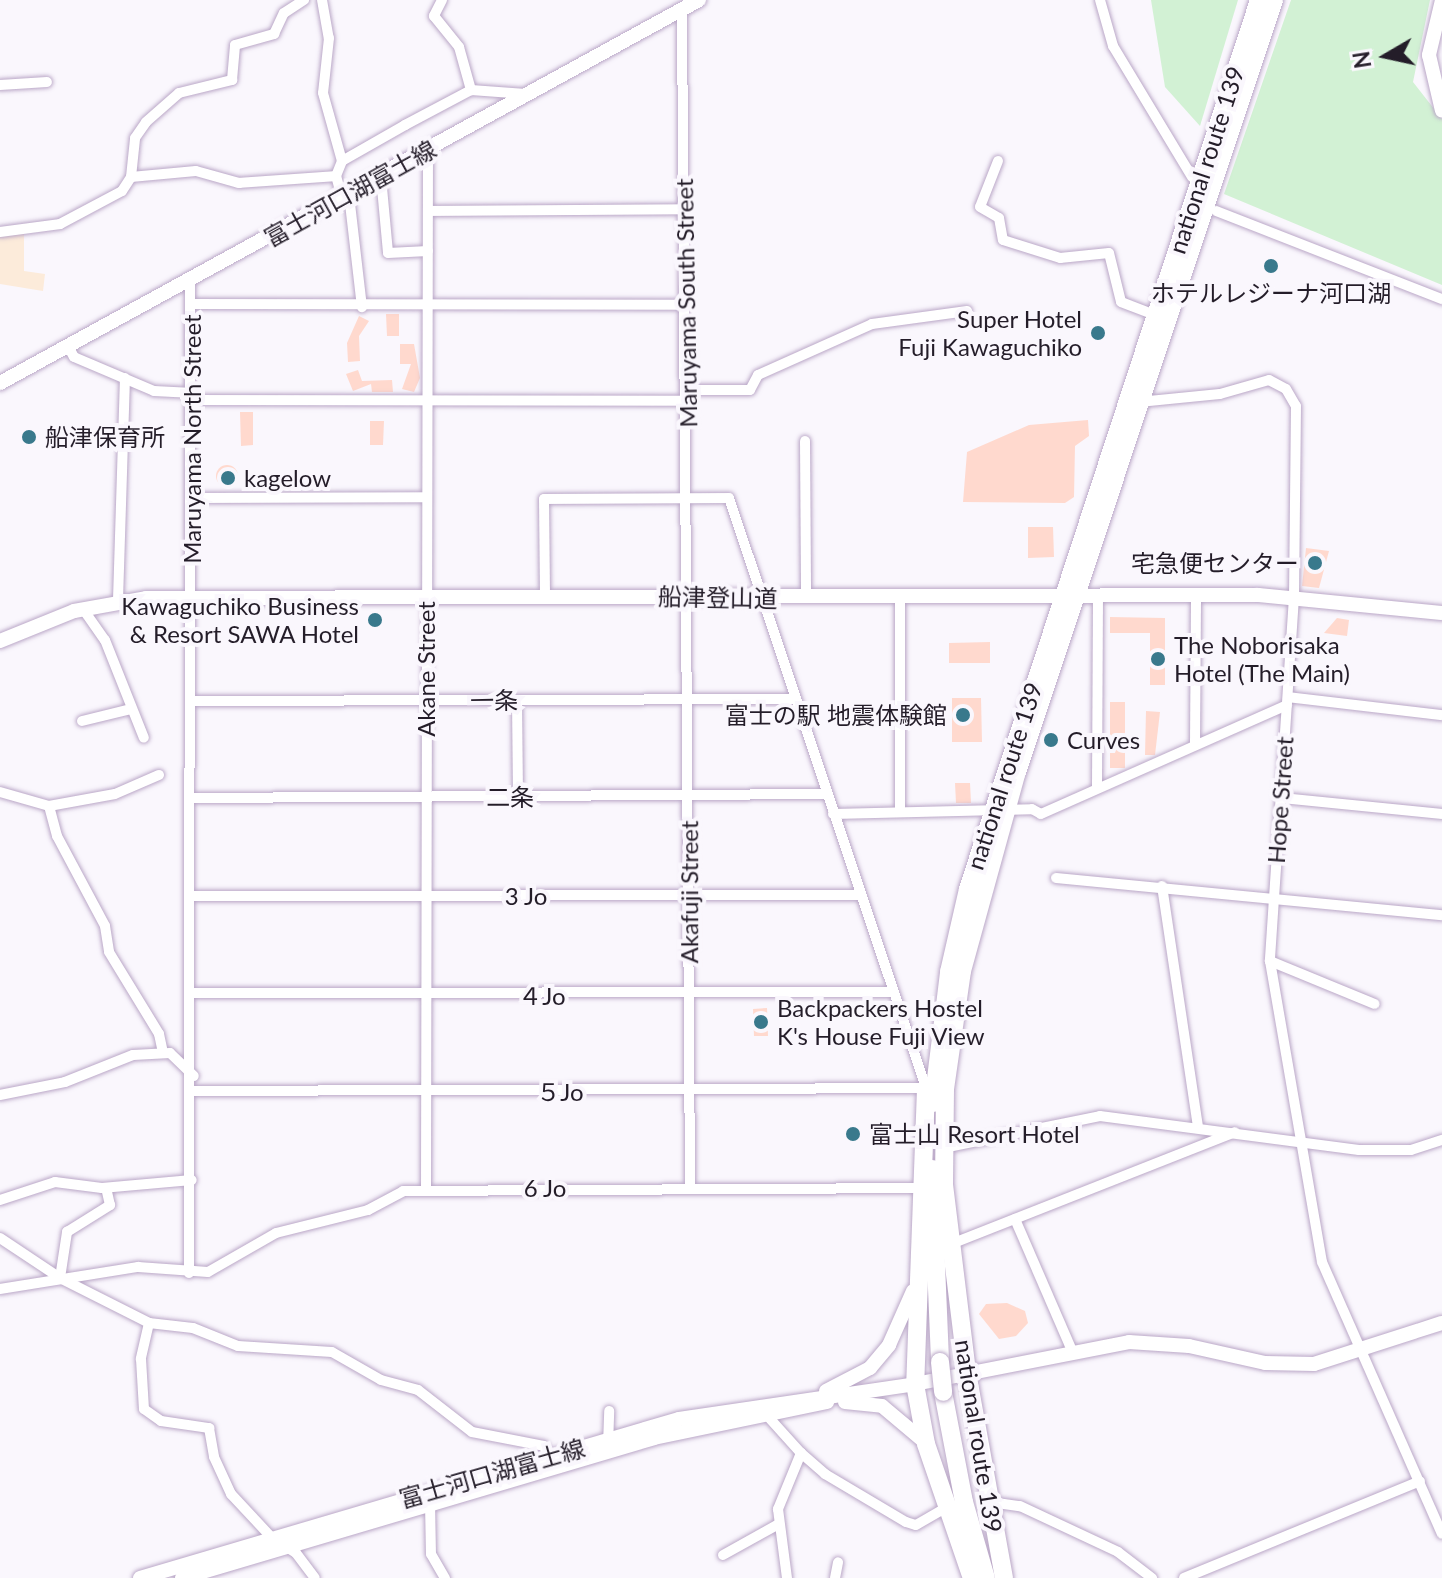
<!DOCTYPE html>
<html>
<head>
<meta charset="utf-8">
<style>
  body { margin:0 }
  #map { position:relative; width:1442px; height:1578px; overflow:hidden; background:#faf7fd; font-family:Lato,"Noto Sans JP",sans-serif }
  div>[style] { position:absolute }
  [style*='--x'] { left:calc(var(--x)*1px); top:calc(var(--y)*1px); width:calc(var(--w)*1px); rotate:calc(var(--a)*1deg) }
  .education>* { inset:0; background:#fcebda }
  .green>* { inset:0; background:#d2f1d4 }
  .building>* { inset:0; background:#ffd9ce }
  .round { border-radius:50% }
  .roads { filter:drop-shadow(0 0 2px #baa7c7) drop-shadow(0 0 2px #baa7c7) }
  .street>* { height:10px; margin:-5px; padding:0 5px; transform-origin:5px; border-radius:5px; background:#fff }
  .secondary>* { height:14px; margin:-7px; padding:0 7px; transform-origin:7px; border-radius:7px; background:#fff }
  .highway>* { height:18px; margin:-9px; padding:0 9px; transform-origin:9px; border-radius:9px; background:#fff }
  .bridges { filter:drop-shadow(0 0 2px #baa7c7) drop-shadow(0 0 2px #baa7c7) }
  .highway-bridge>* { height:18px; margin:-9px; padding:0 9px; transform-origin:9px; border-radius:9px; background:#fff }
  .dots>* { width:22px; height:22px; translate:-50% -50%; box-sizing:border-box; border:4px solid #faf7fd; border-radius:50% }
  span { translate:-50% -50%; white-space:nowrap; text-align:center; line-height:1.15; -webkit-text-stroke:8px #faf7fd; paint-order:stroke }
  .street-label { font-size:24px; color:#241d29 }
  .poi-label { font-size:24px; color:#241d29 }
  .right { translate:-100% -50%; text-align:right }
  .left { translate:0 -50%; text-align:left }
  .north { position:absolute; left:1346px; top:16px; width:80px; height:80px; -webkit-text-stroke:6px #faf7fd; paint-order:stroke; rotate:261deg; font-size:22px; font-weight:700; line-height:32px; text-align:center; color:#241d29 }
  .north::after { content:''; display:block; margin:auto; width:28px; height:36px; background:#241d29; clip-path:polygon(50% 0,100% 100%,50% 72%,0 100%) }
</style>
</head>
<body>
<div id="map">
  <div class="education">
    <div style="clip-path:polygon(24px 233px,24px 271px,45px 274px,43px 291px,0 284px,0 235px)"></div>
  </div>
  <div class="green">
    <div style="clip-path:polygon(1151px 0,1238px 0,1200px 126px,1165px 87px)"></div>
    <div style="clip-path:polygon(1291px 0,1430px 0,1413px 82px,1442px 119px,1442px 285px,1224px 194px)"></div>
  </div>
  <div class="building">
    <div style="clip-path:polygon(386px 314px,399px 314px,399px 336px,387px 336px)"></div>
    <div style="clip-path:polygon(359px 316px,369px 321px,359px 336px,360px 361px,348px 362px,347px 343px)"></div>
    <div style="clip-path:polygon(400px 344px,414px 344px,420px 378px,414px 392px,402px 389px,411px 364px,400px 364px)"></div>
    <div style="clip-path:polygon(358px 370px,362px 381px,392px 380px,393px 392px,372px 392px,371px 384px,353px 391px,346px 374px)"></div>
    <div style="clip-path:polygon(240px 412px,253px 412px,253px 445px,241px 446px)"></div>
    <div style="clip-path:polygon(1088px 420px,1089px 436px,1075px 446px,1074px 497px,1065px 503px,963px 502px,967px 452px,1029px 425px)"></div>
    <div style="clip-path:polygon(370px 421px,384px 421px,383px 445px,370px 445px)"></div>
    <div class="round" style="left:216px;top:465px;width:22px;height:22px"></div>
    <div style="clip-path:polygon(1028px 527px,1053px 527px,1054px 557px,1028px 558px)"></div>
    <div style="clip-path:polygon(1306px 548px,1329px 551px,1319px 588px,1302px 586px)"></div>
    <div style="clip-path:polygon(1110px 617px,1165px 618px,1165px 685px,1150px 685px,1150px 633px,1110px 633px)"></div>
    <div style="clip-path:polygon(1337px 618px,1349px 620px,1347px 636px,1324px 633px)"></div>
    <div style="clip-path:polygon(990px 642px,990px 663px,949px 663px,949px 643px)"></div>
    <div style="clip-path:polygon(952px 698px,981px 698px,982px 742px,952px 742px)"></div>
    <div style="clip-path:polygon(1110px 702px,1125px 702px,1125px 768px,1110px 768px)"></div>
    <div style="clip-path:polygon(1146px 711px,1160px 712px,1155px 755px,1145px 755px)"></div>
    <div style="clip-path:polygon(955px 783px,970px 783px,971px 803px,956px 803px)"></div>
    <div style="clip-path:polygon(767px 1008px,768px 1036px,754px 1036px,753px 1009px)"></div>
    <div style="clip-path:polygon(1007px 1303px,1025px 1311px,1028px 1323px,1016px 1336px,999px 1339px,979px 1314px,986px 1304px)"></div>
  </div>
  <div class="roads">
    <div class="street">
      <div style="--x:322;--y:0;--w:39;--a:80"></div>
      <div style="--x:329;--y:38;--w:55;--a:96.2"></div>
      <div style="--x:323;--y:93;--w:71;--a:74.4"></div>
      <div style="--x:442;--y:0;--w:18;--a:117"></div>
      <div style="--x:434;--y:16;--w:40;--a:51"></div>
      <div style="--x:459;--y:47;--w:45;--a:74.4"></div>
      <div style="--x:1100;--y:0;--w:48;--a:74.2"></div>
      <div style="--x:1113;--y:46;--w:153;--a:58.9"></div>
      <div style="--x:682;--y:9;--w:1179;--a:89.61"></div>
      <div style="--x:0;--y:85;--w:47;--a:-3.7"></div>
      <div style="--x:998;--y:161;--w:49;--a:111.4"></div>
      <div style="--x:980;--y:207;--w:22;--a:30"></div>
      <div style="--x:999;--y:218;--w:22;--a:80"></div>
      <div style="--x:1003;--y:240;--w:60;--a:17.5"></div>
      <div style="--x:1060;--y:258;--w:49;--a:-5.8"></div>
      <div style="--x:1109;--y:253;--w:50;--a:76.2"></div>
      <div style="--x:1121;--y:302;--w:36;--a:21"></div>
      <div style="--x:131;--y:177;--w:39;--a:-84"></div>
      <div style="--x:135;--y:138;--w:19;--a:-55"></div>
      <div style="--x:146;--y:122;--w:44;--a:-41.3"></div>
      <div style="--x:179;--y:93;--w:55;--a:-13.8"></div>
      <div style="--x:232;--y:80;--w:35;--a:-85"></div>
      <div style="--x:235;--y:45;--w:41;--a:-15.8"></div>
      <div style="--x:274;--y:34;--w:23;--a:-65"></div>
      <div style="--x:284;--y:13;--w:24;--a:-33"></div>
      <div style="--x:381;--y:177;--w:76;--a:84.7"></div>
      <div style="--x:388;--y:253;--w:40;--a:-2.9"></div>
      <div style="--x:349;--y:195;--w:113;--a:83.4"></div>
      <div style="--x:342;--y:198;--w:23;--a:-105"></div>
      <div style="--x:336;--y:176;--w:16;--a:-68"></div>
      <div style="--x:342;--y:161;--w:73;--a:-29.7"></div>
      <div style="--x:405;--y:125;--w:75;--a:-27.9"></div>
      <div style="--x:471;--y:90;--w:55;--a:4.2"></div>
      <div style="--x:428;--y:211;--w:256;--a:-0.4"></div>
      <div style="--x:1216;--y:211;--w:243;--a:21.3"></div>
      <div style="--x:0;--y:232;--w:61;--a:-7.6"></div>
      <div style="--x:60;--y:224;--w:70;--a:-28"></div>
      <div style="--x:122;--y:191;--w:17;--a:-57"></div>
      <div style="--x:131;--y:177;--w:65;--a:-5.3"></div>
      <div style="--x:196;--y:171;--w:45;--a:15.6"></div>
      <div style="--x:239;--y:183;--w:97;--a:-4.1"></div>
      <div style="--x:193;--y:304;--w:491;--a:0.1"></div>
      <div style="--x:69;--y:348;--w:10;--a:61"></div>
      <div style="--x:74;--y:357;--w:87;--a:23"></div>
      <div style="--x:154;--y:391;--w:39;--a:3"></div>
      <div style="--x:686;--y:390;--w:64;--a:0"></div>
      <div style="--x:750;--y:390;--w:17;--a:-62"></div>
      <div style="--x:758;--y:375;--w:125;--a:-24.1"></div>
      <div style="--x:872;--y:324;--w:96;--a:-7.8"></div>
      <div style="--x:193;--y:400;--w:493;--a:0.1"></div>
      <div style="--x:1139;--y:402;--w:81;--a:-5.6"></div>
      <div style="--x:1220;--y:394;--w:51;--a:-15.9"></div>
      <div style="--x:1269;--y:380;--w:19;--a:28"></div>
      <div style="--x:1286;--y:389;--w:20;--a:60"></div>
      <div style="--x:1296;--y:406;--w:191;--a:90.6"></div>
      <div style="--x:1294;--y:597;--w:365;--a:93.8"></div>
      <div style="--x:1270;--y:961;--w:305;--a:80.2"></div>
      <div style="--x:1322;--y:1262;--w:297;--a:66.2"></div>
      <div style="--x:805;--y:441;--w:157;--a:89.6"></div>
      <div style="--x:192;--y:498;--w:235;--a:-0.2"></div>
      <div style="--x:118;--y:600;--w:222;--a:-88.2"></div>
      <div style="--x:83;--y:609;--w:38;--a:55"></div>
      <div style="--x:105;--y:640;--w:105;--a:68.3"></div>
      <div style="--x:1288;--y:697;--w:155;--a:6.7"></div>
      <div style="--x:517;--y:700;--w:98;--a:89.4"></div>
      <div style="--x:194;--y:701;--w:601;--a:-0.19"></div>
      <div style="--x:82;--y:721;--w:50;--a:-13.8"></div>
      <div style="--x:1195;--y:744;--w:148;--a:-89.6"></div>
      <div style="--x:1097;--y:788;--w:191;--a:-89.7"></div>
      <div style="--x:0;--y:792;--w:51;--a:15.9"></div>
      <div style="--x:49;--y:806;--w:67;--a:-10.3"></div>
      <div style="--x:115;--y:794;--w:48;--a:-23.4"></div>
      <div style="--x:194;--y:798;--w:633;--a:-0.36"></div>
      <div style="--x:1282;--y:798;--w:161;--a:5.7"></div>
      <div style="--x:49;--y:806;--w:31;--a:75"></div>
      <div style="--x:57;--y:836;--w:102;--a:61.9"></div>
      <div style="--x:105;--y:926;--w:26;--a:81"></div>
      <div style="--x:109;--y:952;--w:96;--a:58.6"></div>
      <div style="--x:159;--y:1034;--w:19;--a:78"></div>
      <div style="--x:900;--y:811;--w:215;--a:-90"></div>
      <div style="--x:833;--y:814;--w:199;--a:-1.4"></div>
      <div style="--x:1032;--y:809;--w:10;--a:29"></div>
      <div style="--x:1041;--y:814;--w:269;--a:-23.9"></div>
      <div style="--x:1056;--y:878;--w:388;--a:5.5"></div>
      <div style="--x:1162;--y:886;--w:243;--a:81.5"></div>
      <div style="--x:194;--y:896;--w:665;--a:-0.09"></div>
      <div style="--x:1270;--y:961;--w:113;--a:22.3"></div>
      <div style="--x:192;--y:993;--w:700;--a:-0.08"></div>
      <div style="--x:194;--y:1091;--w:732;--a:-0.23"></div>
      <div style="--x:926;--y:1088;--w:622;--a:-108.46"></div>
      <div style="--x:729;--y:498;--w:185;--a:179.7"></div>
      <div style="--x:544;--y:499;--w:98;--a:89.4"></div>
      <div style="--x:0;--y:1095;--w:66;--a:-11.3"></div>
      <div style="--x:65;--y:1082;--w:73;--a:-21.7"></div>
      <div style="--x:133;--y:1055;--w:37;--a:-3"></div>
      <div style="--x:170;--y:1053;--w:33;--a:44"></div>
      <div style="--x:943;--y:1148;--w:160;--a:-11.5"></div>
      <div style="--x:1100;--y:1116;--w:261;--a:7.5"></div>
      <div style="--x:1359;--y:1150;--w:52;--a:0"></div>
      <div style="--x:1411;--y:1150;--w:33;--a:-18"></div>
      <div style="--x:426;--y:1189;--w:1039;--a:-89.89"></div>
      <div style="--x:0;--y:1200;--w:58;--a:-18.1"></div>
      <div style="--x:55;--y:1182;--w:47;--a:7.3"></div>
      <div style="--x:102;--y:1188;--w:90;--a:-5.1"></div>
      <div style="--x:1015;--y:1219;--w:146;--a:66.6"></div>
      <div style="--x:0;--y:1238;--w:72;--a:33.7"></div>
      <div style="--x:60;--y:1278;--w:100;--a:26.8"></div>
      <div style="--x:149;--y:1323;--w:37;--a:103"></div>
      <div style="--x:141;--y:1359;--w:50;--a:86.6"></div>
      <div style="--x:144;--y:1409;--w:21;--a:35"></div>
      <div style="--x:161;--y:1421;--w:49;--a:8.3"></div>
      <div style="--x:209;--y:1428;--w:29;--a:80"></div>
      <div style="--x:214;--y:1457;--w:41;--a:65.3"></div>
      <div style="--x:231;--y:1494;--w:60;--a:47"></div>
      <div style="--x:272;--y:1538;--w:28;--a:32"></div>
      <div style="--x:296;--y:1553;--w:31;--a:53"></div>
      <div style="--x:951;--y:1244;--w:305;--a:-21.5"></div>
      <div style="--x:189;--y:1273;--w:993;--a:-89.94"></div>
      <div style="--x:60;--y:1278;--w:47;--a:-81.3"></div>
      <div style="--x:67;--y:1232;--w:51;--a:-32.1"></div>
      <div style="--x:110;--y:1205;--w:17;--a:-103"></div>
      <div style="--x:0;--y:1289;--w:140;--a:-9.1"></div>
      <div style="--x:138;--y:1267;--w:70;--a:4.1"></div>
      <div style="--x:208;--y:1272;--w:78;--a:-29.8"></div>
      <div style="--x:276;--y:1233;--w:95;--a:-14"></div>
      <div style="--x:368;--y:1210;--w:40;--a:-28"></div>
      <div style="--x:403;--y:1191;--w:516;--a:-0.33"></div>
      <div style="--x:149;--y:1323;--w:44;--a:6.5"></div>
      <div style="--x:193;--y:1328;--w:48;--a:21.8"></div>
      <div style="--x:238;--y:1346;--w:94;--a:3.7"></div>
      <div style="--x:332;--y:1352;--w:56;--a:29.7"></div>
      <div style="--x:381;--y:1380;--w:38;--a:15"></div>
      <div style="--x:418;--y:1390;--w:68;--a:37.9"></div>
      <div style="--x:472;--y:1432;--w:73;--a:11"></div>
      <div style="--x:544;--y:1446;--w:16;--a:68"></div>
      <div style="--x:763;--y:1411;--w:57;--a:47.9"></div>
      <div style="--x:801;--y:1453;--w:61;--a:112.3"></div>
      <div style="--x:778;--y:1509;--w:70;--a:82.6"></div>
      <div style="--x:608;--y:1446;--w:35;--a:-88"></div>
      <div style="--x:801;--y:1453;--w:32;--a:41"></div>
      <div style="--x:825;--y:1474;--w:94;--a:30.7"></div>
      <div style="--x:906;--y:1522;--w:10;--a:17"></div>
      <div style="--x:916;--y:1525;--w:34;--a:-30"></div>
      <div style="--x:990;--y:1502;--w:30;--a:8"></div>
      <div style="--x:1020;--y:1506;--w:108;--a:25.1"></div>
      <div style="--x:1118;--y:1552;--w:43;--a:37.4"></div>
      <div style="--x:430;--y:1503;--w:51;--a:88.9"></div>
      <div style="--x:431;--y:1554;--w:28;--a:60"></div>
      <div style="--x:723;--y:1555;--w:64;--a:-29"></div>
      <div style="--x:835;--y:1578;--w:16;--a:-79"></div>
      <div style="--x:1184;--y:1578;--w:255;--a:-22.3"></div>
    </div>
    <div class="secondary">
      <div style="--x:1442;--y:0;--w:57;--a:103.3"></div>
      <div style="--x:1429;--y:55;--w:57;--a:76.9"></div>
      <div style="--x:0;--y:383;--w:797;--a:-28.72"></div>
      <div style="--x:0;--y:641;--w:80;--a:-22.1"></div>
      <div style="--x:74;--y:611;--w:73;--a:-10.2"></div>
      <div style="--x:146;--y:598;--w:1112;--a:-0.15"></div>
      <div style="--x:1258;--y:595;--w:185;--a:5.6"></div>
      <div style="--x:826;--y:1391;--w:50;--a:-27.6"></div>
      <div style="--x:870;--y:1368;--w:30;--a:-50"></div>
      <div style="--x:889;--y:1345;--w:59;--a:-66"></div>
      <div style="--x:845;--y:1402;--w:37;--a:6"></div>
      <div style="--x:882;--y:1406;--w:57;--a:40.1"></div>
      <div style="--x:140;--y:1578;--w:562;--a:-16.44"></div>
      <div style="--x:679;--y:1419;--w:239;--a:-8.4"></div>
      <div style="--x:915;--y:1384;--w:218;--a:-11.1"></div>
      <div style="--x:1129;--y:1342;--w:60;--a:3.8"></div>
      <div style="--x:1189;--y:1346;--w:78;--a:12.6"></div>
      <div style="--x:1265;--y:1363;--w:49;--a:1.2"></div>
      <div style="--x:1314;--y:1364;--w:134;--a:-17.8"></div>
      <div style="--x:182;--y:1578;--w:492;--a:-16.5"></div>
      <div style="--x:654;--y:1438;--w:177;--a:-11.8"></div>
    </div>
    <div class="highway">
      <div style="--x:926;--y:1089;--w:295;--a:92.1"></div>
      <div style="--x:915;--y:1384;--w:61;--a:79.6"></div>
      <div style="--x:926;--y:1444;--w:142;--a:71.1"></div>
      <div style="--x:933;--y:1103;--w:132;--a:-83"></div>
      <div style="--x:949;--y:972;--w:85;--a:-77.1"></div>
      <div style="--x:968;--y:889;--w:935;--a:-71.87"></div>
      <div style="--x:932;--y:1169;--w:193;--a:87.6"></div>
      <div style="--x:943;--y:1392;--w:112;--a:79.2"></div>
      <div style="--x:964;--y:1502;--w:79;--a:73.9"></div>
      <div style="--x:1004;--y:1578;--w:209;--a:-100.2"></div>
      <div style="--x:967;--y:1372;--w:188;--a:-97"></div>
      <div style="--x:944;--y:1185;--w:96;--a:-89.4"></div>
      <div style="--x:945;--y:1089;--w:119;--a:-81.8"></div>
      <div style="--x:962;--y:971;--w:206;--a:-74.6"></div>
      <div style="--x:1017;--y:772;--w:814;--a:-71.59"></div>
    </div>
  </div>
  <div class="bridges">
    <div class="highway-bridge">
      <div style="--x:940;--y:1362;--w:30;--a:84"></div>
    </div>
  </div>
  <div class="dots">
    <div style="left:1271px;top:266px;background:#39798c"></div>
    <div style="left:1098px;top:333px;background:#39798c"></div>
    <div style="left:29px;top:437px;background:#39798c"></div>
    <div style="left:228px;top:478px;background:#39798c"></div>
    <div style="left:1315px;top:563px;background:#39798c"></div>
    <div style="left:375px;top:620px;background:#39798c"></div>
    <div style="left:1158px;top:659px;background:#39798c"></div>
    <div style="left:963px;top:715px;background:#39798c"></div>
    <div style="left:1051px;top:740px;background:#39798c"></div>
    <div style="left:761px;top:1022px;background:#39798c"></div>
    <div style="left:853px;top:1134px;background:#39798c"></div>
  </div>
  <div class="street-label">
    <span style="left:1206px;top:160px;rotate:-72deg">national route 139</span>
    <span style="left:350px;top:193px;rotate:-29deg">富士河口湖富士線</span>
    <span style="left:686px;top:303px;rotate:-91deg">Maruyama South Street</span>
    <span style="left:192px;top:439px;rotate:-90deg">Maruyama North Street</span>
    <span style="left:718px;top:597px;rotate:1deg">船津登山道</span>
    <span style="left:426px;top:669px;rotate:-90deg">Akane Street</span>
    <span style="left:494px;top:700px;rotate:-1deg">一条</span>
    <span style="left:1004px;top:776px;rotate:-72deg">national route 139</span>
    <span style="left:510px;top:797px">二条</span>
    <span style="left:1280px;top:800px;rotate:-86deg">Hope Street</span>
    <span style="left:689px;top:892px;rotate:-90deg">Akafuji Street</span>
    <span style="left:526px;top:896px">3 Jo</span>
    <span style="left:542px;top:996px">４Jo</span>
    <span style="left:560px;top:1092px">５Jo</span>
    <span style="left:545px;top:1188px">6 Jo</span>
    <span style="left:979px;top:1436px;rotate:81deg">national route 139</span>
    <span style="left:492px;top:1473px;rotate:-16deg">富士河口湖富士線</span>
  </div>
  <div class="poi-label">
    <span style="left:1271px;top:293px">ホテルレジーナ河口湖</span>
    <span class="right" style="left:1082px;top:333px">Super Hotel<br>Fuji Kawaguchiko</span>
    <span class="left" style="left:45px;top:437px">船津保育所</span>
    <span class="left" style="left:244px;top:478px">kagelow</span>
    <span class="right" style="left:1299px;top:563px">宅急便センター</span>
    <span class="right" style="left:359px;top:620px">Kawaguchiko Business<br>&amp; Resort SAWA Hotel</span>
    <span class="left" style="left:1174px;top:659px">The Noborisaka<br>Hotel (The Main)</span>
    <span class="right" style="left:947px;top:715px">富士の駅 地震体験館</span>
    <span class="left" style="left:1067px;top:740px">Curves</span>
    <span class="left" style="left:777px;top:1022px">Backpackers Hostel<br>K's House Fuji View</span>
    <span class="left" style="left:869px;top:1134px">富士山 Resort Hotel</span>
  </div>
  <div class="north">N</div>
</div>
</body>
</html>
